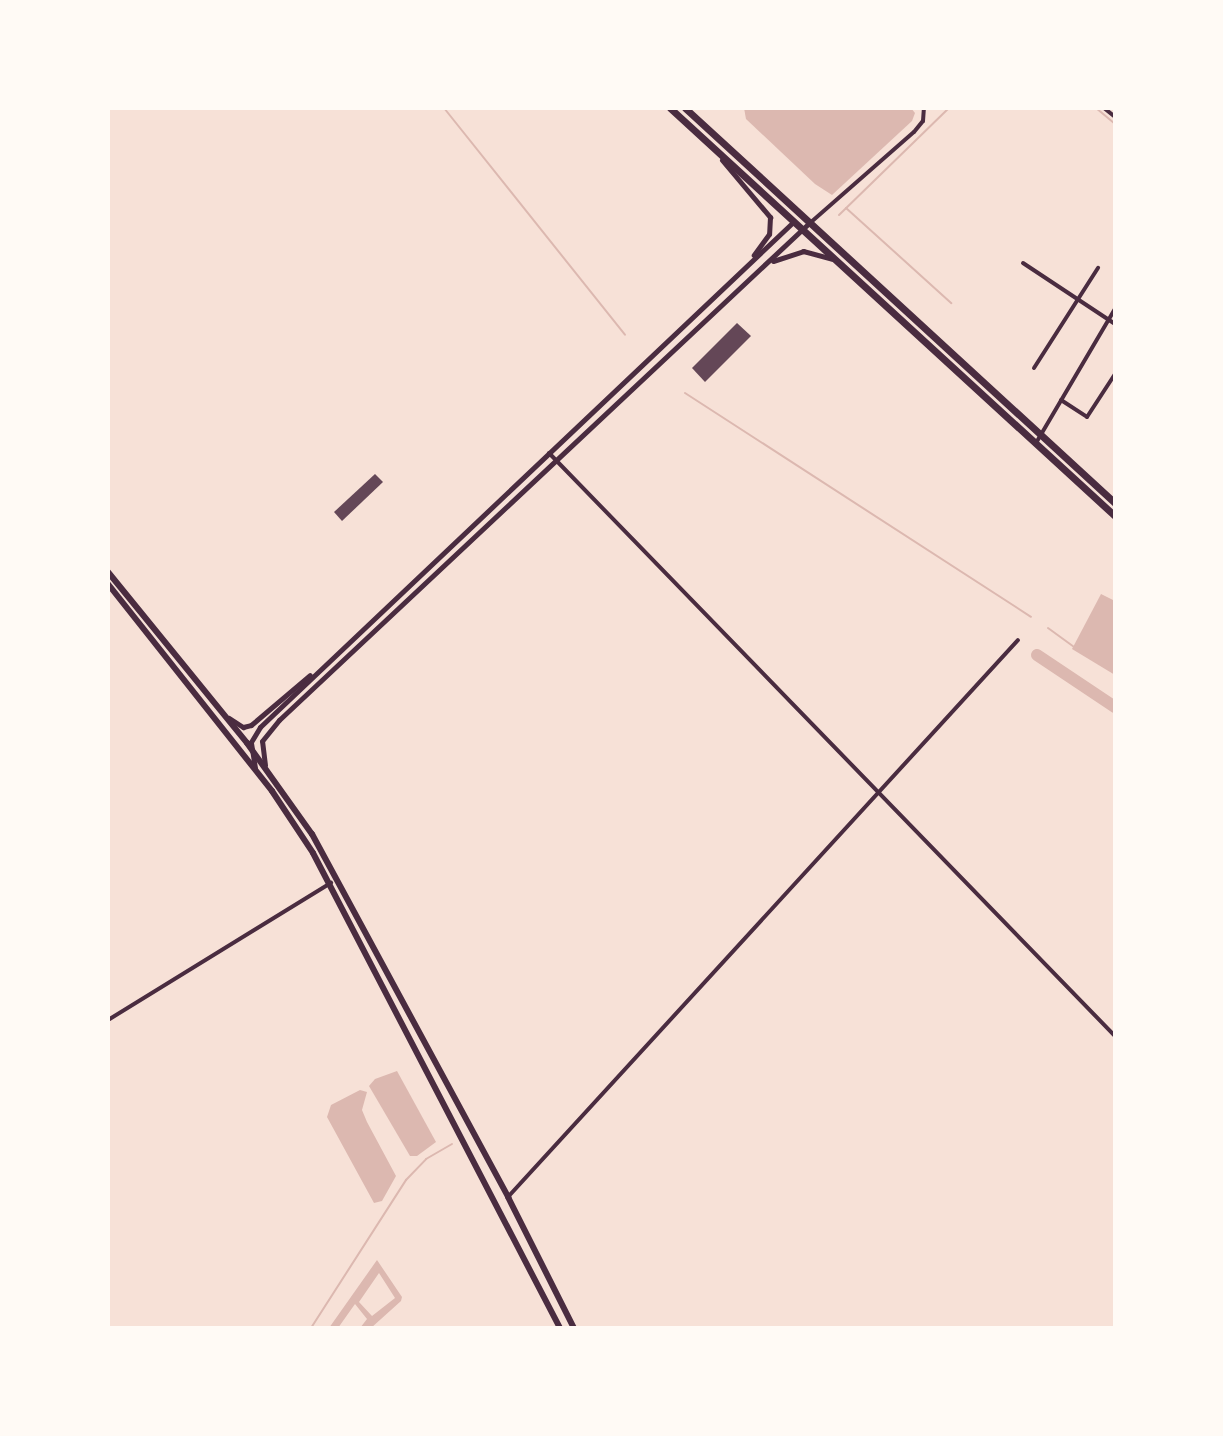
<!DOCTYPE html>
<html>
<head>
<meta charset="utf-8">
<style>
  body { margin:0 }
  #map { position:relative; width:1223px; height:1436px; overflow:hidden; background:#f7e1d7; font-family:"PT Sans Narrow",sans-serif }
  div>[style] { position:absolute }
  [style*='--x'] { left:calc(var(--x)*1px); top:calc(var(--y)*1px); width:calc(var(--w)*1px); rotate:calc(var(--a)*1deg) }
  .water>* { inset:0; background:#dcb8b0 }
  .stream>* { height:2px; margin:-1px; padding:0 1px; transform-origin:1px; border-radius:1px; background:#dcb8b0 }
  .river>* { height:12px; margin:-6px; padding:0 6px; transform-origin:6px; border-radius:6px; background:#dcb8b0 }
  .building>* { inset:0; background:#644757 }
  .minor>* { height:4px; margin:-2px; padding:0 2px; transform-origin:2px; border-radius:2px; background:#4a2c40 }
  .tertiary>* { height:5px; margin:-2.5px; padding:0 2.5px; transform-origin:2.5px; border-radius:2.5px; background:#4a2c40 }
  .secondary>* { height:6px; margin:-3px; padding:0 3px; transform-origin:3px; border-radius:3px; background:#4a2c40 }
  .trunk>* { height:7px; margin:-3.5px; padding:0 3.5px; transform-origin:3.5px; border-radius:3.5px; background:#4a2c40 }
  span { translate:-50% -50%; white-space:nowrap; text-align:center; line-height:1.15; -webkit-text-stroke:7px #fffaf5; paint-order:stroke }
  .frame { position:absolute; inset:0; border:110px solid #fffaf5; pointer-events:none }
</style>
</head>
<body>
<div id="map">
  <div class="water">
    <div style="clip-path:polygon(744px 108px,911px 108px,915px 113px,912px 121px,832px 195px,815px 184px,746px 119px)"></div>
    <div style="clip-path:polygon(1101px 594px,1115px 601px,1115px 675px,1072px 649px)"></div>
    <div style="clip-path:polygon(397px 1071px,436px 1142px,417px 1156px,410px 1156px,369px 1086px,375px 1079px)"></div>
    <div style="clip-path:polygon(360px 1090px,367px 1092px,362px 1110px,367px 1122px,396px 1176px,382px 1201px,374px 1203px,327px 1117px,331px 1105px)"></div>
    <div style="clip-path:polygon(evenodd,377px 1260px,402px 1297px,401px 1301px,371px 1328px,360px 1328px,367px 1319px,355px 1304px,338px 1328px,329px 1328px,377px 1260px,379px 1273px,395px 1298px,372px 1316px,359px 1302px,379px 1273px)"></div>
  </div>
  <div class="stream">
    <div style="--x:444;--y:108;--w:290;--a:51.4"></div>
    <div style="--x:1096;--y:108;--w:25;--a:40"></div>
    <div style="--x:846;--y:208;--w:142;--a:42.1"></div>
    <div style="--x:839;--y:215;--w:153;--a:-44.2"></div>
    <div style="--x:685;--y:393;--w:412;--a:32.9"></div>
    <div style="--x:1048;--y:628;--w:31;--a:36"></div>
    <div style="--x:311;--y:1328;--w:176;--a:-57.3"></div>
    <div style="--x:406;--y:1180;--w:29;--a:-46"></div>
    <div style="--x:426;--y:1159;--w:30;--a:-30"></div>
  </div>
  <div class="river">
    <div style="--x:1037;--y:655;--w:94;--a:33.7"></div>
  </div>
  <div class="building">
    <div style="clip-path:polygon(737px 323px,751px 336px,705px 382px,692px 368px)"></div>
    <div style="clip-path:polygon(375px 474px,383px 482px,342px 521px,334px 512px)"></div>
  </div>
  <div class="minor">
    <div style="--x:1104;--y:108;--w:14;--a:39"></div>
    <div style="--x:810;--y:223;--w:138;--a:-41.2"></div>
    <div style="--x:914;--y:132;--w:14;--a:-51"></div>
    <div style="--x:923;--y:121;--w:13;--a:-86"></div>
    <div style="--x:1023;--y:263;--w:110;--a:33.5"></div>
    <div style="--x:1034;--y:368;--w:119;--a:-57.4"></div>
    <div style="--x:1061;--y:400;--w:31;--a:33"></div>
    <div style="--x:1087;--y:417;--w:51;--a:-56.9"></div>
    <div style="--x:1036;--y:443;--w:156;--a:-59.5"></div>
    <div style="--x:549;--y:453;--w:813;--a:45.85"></div>
    <div style="--x:108;--y:1020;--w:262;--a:-31.6"></div>
    <div style="--x:508;--y:1197;--w:755;--a:-47.52"></div>
  </div>
  <div class="tertiary">
    <div style="--x:722;--y:160;--w:75;--a:49.9"></div>
    <div style="--x:770;--y:217;--w:17;--a:93"></div>
    <div style="--x:769;--y:234;--w:26;--a:126"></div>
    <div style="--x:773;--y:261;--w:32;--a:-18"></div>
    <div style="--x:803;--y:251;--w:30;--a:15"></div>
    <div style="--x:229;--y:718;--w:17;--a:33"></div>
    <div style="--x:243;--y:727;--w:8;--a:-14"></div>
    <div style="--x:251;--y:725;--w:77;--a:-40.3"></div>
    <div style="--x:265;--y:765;--w:24;--a:-97"></div>
    <div style="--x:262;--y:741;--w:27;--a:-51"></div>
    <div style="--x:279;--y:720;--w:727;--a:-43.16"></div>
    <div style="--x:255;--y:768;--w:26;--a:-99"></div>
    <div style="--x:251;--y:742;--w:17;--a:-59"></div>
    <div style="--x:260;--y:727;--w:734;--a:-43.45"></div>
  </div>
  <div class="secondary">
    <div style="--x:108;--y:572;--w:220;--a:50.9"></div>
    <div style="--x:247;--y:743;--w:112;--a:54.5"></div>
    <div style="--x:312;--y:834;--w:413;--a:61.6"></div>
    <div style="--x:508;--y:1197;--w:147;--a:63.3"></div>
    <div style="--x:108;--y:584;--w:264;--a:51.6"></div>
    <div style="--x:272;--y:791;--w:74;--a:56.5"></div>
    <div style="--x:313;--y:853;--w:535;--a:62.53"></div>
  </div>
  <div class="trunk">
    <div style="--x:670;--y:108;--w:604;--a:42.52"></div>
    <div style="--x:685;--y:108;--w:584;--a:42.57"></div>
  </div>
  <div class="frame"></div>
</div>
</body>
</html>
